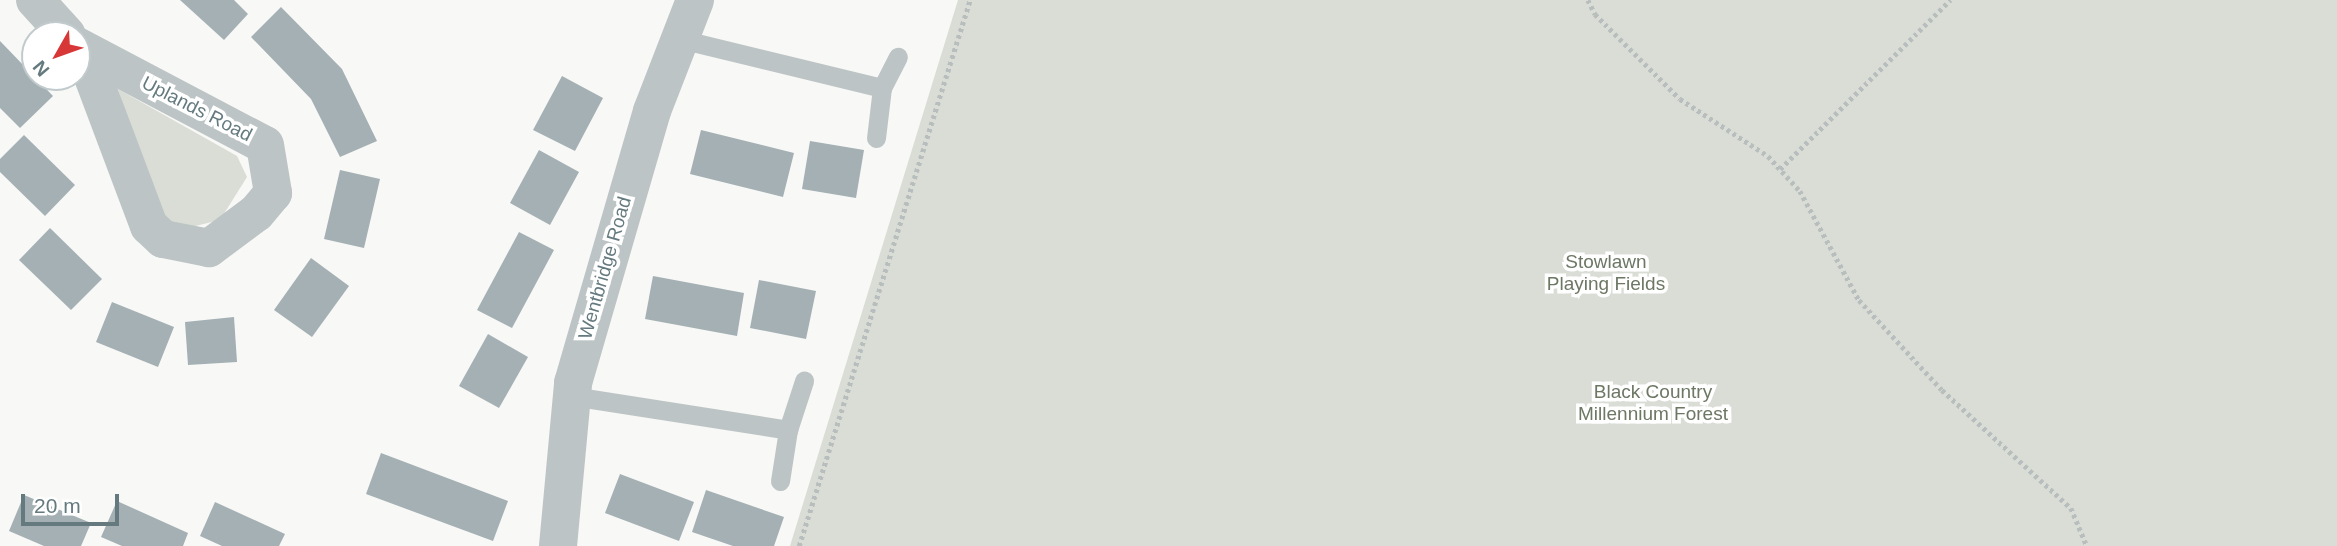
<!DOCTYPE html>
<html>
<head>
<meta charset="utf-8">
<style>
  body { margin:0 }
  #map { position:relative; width:2337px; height:546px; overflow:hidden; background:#f8f8f6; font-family:Helvetica,sans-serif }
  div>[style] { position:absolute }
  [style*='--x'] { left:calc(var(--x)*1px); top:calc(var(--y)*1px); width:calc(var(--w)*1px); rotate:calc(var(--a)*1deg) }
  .green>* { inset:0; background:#d9ddd5 }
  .building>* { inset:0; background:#a4b0b3 }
  .path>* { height:4.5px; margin-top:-2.25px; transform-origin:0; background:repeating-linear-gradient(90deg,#b8bdbe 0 3.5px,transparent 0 7px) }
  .lane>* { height:19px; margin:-9.5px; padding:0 9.5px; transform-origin:9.5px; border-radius:9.5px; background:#bdc4c5 }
  .street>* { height:38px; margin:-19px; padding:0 19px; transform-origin:19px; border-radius:19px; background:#bdc4c5 }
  span { translate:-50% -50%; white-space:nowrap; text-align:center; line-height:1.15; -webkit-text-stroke:7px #fff; paint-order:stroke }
  .street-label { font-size:19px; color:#657a7f }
  .park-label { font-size:19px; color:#6c7764 }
  .north { position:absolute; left:21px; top:21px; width:70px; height:70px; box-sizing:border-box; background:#fff; border:2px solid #c1cacc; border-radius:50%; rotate:230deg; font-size:19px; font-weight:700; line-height:28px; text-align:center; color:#657a7f }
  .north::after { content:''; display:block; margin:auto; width:24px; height:32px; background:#d73737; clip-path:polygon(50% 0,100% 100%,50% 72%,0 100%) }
  .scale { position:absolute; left:21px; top:494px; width:98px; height:32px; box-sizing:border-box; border:4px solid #657a7f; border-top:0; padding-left:9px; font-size:21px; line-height:24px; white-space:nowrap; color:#657a7f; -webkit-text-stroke:5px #fff; paint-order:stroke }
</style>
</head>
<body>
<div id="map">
  <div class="green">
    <div style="clip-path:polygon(958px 0,2337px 0,2337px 546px,790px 546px)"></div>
    <div style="clip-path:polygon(118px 89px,237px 156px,247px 177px,220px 220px,175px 231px,158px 209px)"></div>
  </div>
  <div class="building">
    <div style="clip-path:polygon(180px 0,234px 0,248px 14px,224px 40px)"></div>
    <div style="clip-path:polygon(281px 7px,342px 69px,377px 141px,340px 157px,311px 99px,251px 37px)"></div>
    <div style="clip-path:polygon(0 41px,53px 96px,20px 128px,0 108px)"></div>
    <div style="clip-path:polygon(562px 76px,603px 98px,575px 151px,533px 130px)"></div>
    <div style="clip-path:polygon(701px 130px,794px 153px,783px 197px,690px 174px)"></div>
    <div style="clip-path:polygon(24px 135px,75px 185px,45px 216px,0 172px,0 159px)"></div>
    <div style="clip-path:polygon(810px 141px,864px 150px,856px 198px,802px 189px)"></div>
    <div style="clip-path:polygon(539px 150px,579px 172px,550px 225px,510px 203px)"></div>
    <div style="clip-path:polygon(340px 170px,380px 179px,364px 248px,324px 239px)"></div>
    <div style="clip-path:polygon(50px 228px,102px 279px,71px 310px,19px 260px)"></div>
    <div style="clip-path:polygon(519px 232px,554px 250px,512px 328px,477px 310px)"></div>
    <div style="clip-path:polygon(311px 258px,349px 286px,312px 337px,274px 310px)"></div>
    <div style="clip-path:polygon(653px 276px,744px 293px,737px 336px,645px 319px)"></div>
    <div style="clip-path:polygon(759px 280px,816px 291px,806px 339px,750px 328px)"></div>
    <div style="clip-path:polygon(112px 302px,174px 327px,158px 367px,96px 342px)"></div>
    <div style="clip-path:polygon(234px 317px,237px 362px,188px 365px,185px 322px)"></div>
    <div style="clip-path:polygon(488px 334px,528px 357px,499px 408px,459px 386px)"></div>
    <div style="clip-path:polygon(381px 453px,508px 501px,493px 541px,366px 494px)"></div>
    <div style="clip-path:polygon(620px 474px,694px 502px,679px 541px,605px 513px)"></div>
    <div style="clip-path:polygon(706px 490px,784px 517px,774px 546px,733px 546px,692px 532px)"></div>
    <div style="clip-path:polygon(24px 495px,91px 523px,81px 546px,44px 546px,9px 531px)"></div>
    <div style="clip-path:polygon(117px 501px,188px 533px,183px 546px,122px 546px,101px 537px)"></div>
    <div style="clip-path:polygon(215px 502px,285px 534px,279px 546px,222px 546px,200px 536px)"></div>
  </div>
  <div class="path">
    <div style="--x:1588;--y:0;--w:16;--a:63"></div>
    <div style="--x:1595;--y:14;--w:120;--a:45"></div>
    <div style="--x:1680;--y:99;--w:105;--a:32.9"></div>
    <div style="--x:1768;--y:156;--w:47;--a:47.6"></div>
    <div style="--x:1800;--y:191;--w:124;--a:61.6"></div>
    <div style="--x:1859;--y:300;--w:122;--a:47.3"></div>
    <div style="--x:1942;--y:390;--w:175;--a:42.5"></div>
    <div style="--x:2071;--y:508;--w:41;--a:67.2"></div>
    <div style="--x:1780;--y:169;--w:240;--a:-44.8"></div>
    <div style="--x:799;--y:546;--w:572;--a:-72.61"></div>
  </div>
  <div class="lane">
    <div style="--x:680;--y:39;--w:208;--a:13.6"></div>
    <div style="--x:876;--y:138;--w:50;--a:-83.2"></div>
    <div style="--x:882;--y:88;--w:35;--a:-63"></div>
    <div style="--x:572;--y:396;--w:219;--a:8.9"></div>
    <div style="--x:780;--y:481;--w:52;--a:-81.1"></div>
    <div style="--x:788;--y:430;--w:52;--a:-71.9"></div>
  </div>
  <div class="street">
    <div style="--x:35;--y:0;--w:47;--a:47.6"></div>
    <div style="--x:77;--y:46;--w:212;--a:27.8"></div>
    <div style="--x:265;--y:145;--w:49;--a:80.5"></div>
    <div style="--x:273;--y:193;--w:26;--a:130"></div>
    <div style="--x:256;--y:213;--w:59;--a:143.3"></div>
    <div style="--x:209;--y:248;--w:47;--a:-168.9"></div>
    <div style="--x:163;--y:239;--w:19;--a:-137"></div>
    <div style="--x:149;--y:226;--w:185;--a:-110.6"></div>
    <div style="--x:558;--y:546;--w:164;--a:-84.7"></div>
    <div style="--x:573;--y:383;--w:283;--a:-73.8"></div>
    <div style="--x:652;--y:111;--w:119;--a:-68.8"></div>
  </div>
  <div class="street-label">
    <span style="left:197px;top:109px;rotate:27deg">Uplands Road</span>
    <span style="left:605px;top:268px;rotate:-74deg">Wentbridge Road</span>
  </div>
  <div class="park-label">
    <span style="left:1606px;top:273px">Stowlawn<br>Playing Fields</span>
    <span style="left:1653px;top:403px">Black Country<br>Millennium Forest</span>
  </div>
  <div class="north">N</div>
  <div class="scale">20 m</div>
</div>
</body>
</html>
